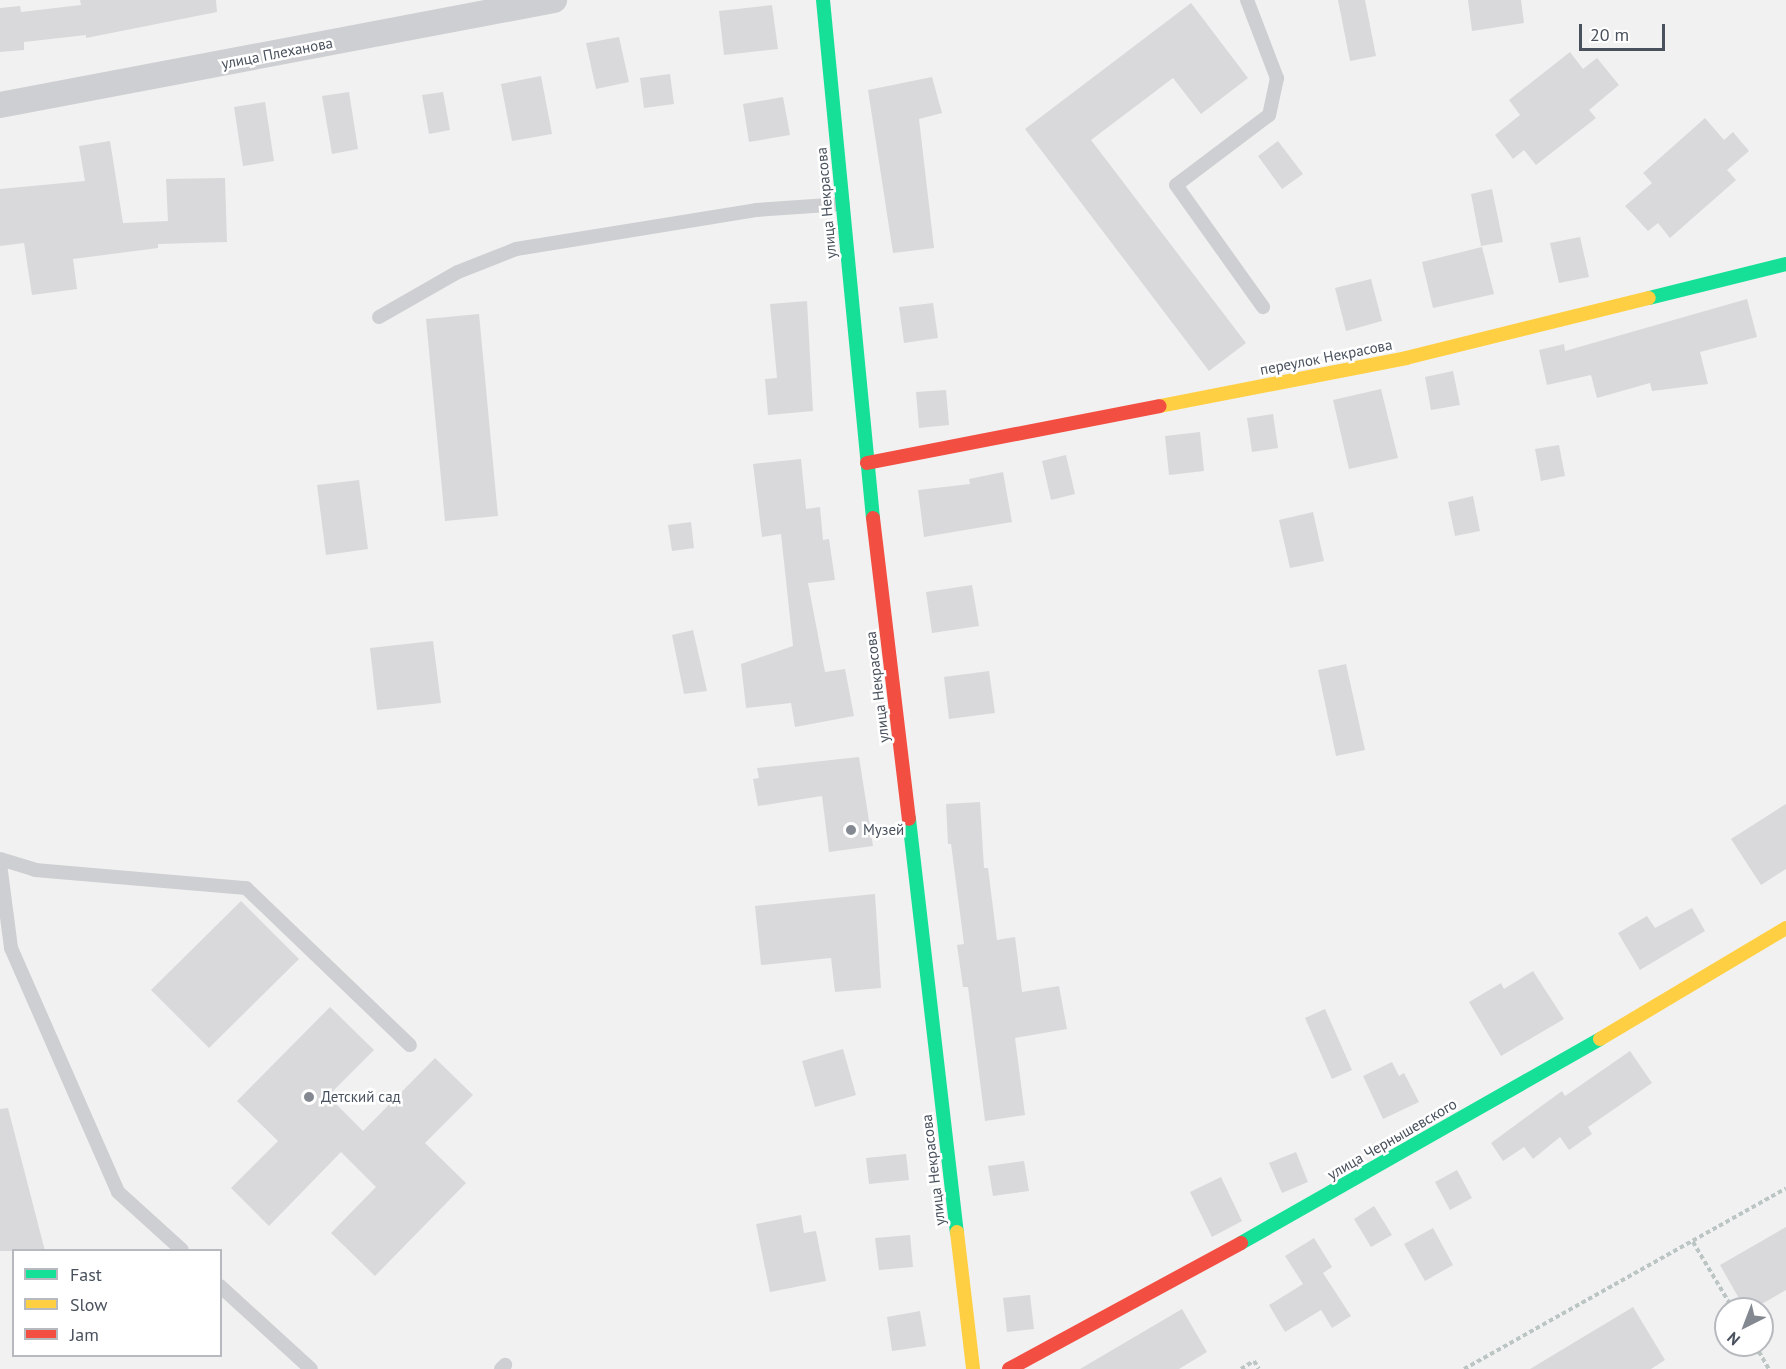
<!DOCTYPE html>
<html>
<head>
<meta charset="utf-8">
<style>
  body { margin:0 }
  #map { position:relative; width:1786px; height:1369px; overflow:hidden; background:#f2f1f1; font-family:"PT Sans",sans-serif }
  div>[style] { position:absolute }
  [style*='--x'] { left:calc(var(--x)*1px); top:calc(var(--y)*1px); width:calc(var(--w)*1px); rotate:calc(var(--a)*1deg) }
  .building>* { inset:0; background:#d9d9db }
  .path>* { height:4px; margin-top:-2px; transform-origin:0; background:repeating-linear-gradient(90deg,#bbc6c4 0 4.5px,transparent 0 7.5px) }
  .lane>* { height:14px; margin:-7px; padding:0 7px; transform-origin:7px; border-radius:7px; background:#cdcfd2 }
  .street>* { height:26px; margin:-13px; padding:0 13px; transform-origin:13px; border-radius:13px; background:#cdcfd2 }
  .fast>* { height:14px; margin:-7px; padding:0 7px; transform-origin:7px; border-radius:7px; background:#16e098 }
  .slow>* { height:14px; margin:-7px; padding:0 7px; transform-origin:7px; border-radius:7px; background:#ffcf43 }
  .jam>* { height:14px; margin:-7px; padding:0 7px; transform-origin:7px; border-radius:7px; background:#f24e42 }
  .dots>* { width:16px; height:16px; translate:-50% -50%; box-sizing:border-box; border:3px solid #fff; border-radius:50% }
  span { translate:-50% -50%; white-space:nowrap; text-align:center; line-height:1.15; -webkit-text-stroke:5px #fff; paint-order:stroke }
  .street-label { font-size:15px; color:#49515d }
  .poi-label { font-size:15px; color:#49515d }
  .left { translate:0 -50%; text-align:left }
  .legend { position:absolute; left:12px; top:1249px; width:210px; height:108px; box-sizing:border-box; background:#fff; border:2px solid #b6b9be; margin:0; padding:8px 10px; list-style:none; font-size:18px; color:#49515d }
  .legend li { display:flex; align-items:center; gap:12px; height:30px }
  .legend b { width:30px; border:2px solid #b6b9be }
  .north { position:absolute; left:1714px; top:1297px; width:60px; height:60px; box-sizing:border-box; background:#fff; border:2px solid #b6b9be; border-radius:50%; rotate:222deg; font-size:16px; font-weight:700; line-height:24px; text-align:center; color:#49515d }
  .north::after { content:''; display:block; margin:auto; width:21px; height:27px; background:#848991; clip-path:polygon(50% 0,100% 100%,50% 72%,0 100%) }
  .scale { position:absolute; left:1579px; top:24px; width:86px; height:27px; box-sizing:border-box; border:3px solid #49515d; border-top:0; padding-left:8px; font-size:18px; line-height:21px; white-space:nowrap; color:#49515d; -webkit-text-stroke:4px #fff; paint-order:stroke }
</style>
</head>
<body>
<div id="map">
  <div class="building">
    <div style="clip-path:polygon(80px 0,216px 0,217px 12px,86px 38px,86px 35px,24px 42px,24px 50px,0 52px,0 8px,20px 6px,21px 12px,81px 5px)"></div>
    <div style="clip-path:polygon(1338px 0,1365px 0,1376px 56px,1350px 61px)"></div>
    <div style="clip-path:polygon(1468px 0,1521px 0,1524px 23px,1472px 31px)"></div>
    <div style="clip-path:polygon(1191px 3px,1248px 78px,1201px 114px,1173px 78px,1091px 140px,1246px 343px,1209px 371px,1025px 129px)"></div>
    <div style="clip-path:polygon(772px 5px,778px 49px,724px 55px,719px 11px)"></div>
    <div style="clip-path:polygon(619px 37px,629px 82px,596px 89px,586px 43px)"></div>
    <div style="clip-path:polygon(1570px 52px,1583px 69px,1597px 58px,1619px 85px,1589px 110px,1596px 118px,1536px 165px,1524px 150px,1513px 159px,1495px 135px,1520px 115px,1509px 100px)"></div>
    <div style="clip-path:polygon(670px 74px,674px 104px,644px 108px,640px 78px)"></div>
    <div style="clip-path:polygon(541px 76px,552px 134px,512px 141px,501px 84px)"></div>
    <div style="clip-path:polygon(932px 77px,942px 113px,919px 119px,934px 248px,893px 253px,868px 90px)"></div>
    <div style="clip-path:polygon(349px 92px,358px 149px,332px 154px,322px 96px)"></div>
    <div style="clip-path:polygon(443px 92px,450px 130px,429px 134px,422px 95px)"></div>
    <div style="clip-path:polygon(783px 97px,790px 135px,749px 142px,743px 104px)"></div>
    <div style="clip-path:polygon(265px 102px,274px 161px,243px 166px,234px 107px)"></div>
    <div style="clip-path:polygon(1705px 118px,1724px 140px,1733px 132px,1749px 151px,1727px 170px,1736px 180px,1670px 238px,1658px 223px,1648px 231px,1625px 206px,1652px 183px,1643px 173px)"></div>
    <div style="clip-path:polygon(110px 141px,123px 223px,168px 221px,166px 179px,225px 178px,227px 242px,158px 244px,158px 248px,73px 259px,77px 289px,32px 295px,24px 243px,0 246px,0 189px,85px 181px,79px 146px)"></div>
    <div style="clip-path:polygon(1278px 141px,1303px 174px,1282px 189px,1258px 156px)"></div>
    <div style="clip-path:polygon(1492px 189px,1503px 242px,1481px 246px,1471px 194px)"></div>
    <div style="clip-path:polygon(1580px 237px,1589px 277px,1559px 283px,1550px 243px)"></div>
    <div style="clip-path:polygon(1482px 247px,1494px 294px,1433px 308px,1422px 262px)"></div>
    <div style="clip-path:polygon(1371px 279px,1382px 321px,1346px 331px,1335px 288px)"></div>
    <div style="clip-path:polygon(1747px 299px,1757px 337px,1700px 352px,1708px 384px,1652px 391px,1650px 383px,1597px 398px,1591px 375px,1547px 385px,1539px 350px,1564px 344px,1565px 351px)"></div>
    <div style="clip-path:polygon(807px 301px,813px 411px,768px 415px,765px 379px,777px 378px,770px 304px)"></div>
    <div style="clip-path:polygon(933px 303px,938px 338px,904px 343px,899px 307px)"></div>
    <div style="clip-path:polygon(479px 314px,498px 516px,445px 521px,426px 319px)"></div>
    <div style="clip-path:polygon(1453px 371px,1460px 405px,1431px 410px,1425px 377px)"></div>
    <div style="clip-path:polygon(1381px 389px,1398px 458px,1349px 469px,1333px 400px)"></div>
    <div style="clip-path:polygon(946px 390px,949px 425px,919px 428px,916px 392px)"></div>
    <div style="clip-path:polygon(1273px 414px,1278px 448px,1252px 452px,1247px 418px)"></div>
    <div style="clip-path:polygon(1200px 432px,1204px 471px,1169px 475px,1165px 436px)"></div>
    <div style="clip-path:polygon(1559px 445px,1565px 476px,1541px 481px,1535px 449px)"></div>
    <div style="clip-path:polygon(1066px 455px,1075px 494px,1051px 500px,1042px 461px)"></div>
    <div style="clip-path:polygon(801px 459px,806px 509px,820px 507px,823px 540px,829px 539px,835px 580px,808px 583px,825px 672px,845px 669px,854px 716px,795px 727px,791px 703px,746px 708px,741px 664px,793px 646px,781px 534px,762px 537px,753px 464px)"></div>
    <div style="clip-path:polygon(1003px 472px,1012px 522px,924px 537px,918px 490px,970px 484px,969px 479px)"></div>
    <div style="clip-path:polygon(359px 480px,368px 549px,326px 555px,317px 485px)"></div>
    <div style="clip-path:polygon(1473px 496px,1480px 531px,1455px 536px,1448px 502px)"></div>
    <div style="clip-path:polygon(1313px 512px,1324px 561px,1290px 568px,1279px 520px)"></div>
    <div style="clip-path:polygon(691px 522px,694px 548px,672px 551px,668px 525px)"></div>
    <div style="clip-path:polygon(972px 585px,979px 626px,932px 633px,926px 592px)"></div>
    <div style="clip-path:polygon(693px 630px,707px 691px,684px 694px,672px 635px)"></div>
    <div style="clip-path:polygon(433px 641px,441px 703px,377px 710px,370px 648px)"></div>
    <div style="clip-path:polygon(1346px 664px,1365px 750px,1336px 756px,1318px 670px)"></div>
    <div style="clip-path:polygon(989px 671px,995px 713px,949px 719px,944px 677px)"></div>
    <div style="clip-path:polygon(859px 757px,873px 846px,829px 852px,822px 796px,758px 806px,753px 779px,759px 778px,757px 768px)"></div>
    <div style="clip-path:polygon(980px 802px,984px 868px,988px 868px,997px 940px,1015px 937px,1022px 992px,1059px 986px,1067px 1029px,1015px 1038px,1025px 1115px,985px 1121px,968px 987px,963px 987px,957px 945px,964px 944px,951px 844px,948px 844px,946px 804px)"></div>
    <div style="clip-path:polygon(1786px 804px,1786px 869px,1761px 885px,1731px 839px)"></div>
    <div style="clip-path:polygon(875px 894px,881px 988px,835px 992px,831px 958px,761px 965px,755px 906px)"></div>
    <div style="clip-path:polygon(241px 901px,299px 959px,209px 1048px,151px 990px)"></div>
    <div style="clip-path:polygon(1692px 908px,1705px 931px,1640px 970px,1618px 933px,1647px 916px,1655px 928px)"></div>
    <div style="clip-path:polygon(1533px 971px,1564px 1019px,1501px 1056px,1469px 1002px,1501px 983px,1504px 989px)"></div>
    <div style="clip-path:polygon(330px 1007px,374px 1050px,328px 1096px,363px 1131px,435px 1058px,473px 1095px,425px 1143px,466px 1183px,375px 1276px,331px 1233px,376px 1187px,341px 1152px,269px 1226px,231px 1188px,278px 1141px,237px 1101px)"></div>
    <div style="clip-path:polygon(1325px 1009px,1352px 1070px,1332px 1079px,1305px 1018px)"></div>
    <div style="clip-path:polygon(843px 1049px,856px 1095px,815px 1107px,802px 1061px)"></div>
    <div style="clip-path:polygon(1630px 1051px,1652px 1083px,1588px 1127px,1592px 1134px,1569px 1150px,1560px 1137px,1533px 1159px,1524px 1147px,1503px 1161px,1491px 1143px,1562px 1091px,1565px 1096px)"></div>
    <div style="clip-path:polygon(1392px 1062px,1399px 1076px,1404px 1073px,1419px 1102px,1383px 1119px,1363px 1076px)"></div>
    <div style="clip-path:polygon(8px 1108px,45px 1251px,0 1251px,0 1109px)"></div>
    <div style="clip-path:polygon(1296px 1152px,1308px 1182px,1282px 1193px,1269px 1163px)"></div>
    <div style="clip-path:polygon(906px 1154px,909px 1180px,869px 1184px,866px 1158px)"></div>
    <div style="clip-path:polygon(1024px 1161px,1029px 1191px,993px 1196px,988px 1166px)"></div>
    <div style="clip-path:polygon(1457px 1170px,1472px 1198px,1450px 1210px,1435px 1182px)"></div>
    <div style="clip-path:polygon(1221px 1177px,1242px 1221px,1212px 1237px,1190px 1192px)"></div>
    <div style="clip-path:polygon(1374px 1206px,1392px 1235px,1371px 1247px,1354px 1219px)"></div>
    <div style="clip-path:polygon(801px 1215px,804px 1233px,816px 1231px,826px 1281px,770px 1292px,756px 1224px)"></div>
    <div style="clip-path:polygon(1786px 1227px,1786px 1290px,1753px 1309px,1745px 1309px,1720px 1265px)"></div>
    <div style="clip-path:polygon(1433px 1228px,1453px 1265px,1425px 1281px,1404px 1244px)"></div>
    <div style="clip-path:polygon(910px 1235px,913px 1267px,879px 1270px,875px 1238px)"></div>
    <div style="clip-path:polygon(1314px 1238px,1332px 1267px,1323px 1273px,1351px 1316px,1332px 1328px,1321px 1310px,1285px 1332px,1269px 1305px,1303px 1284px,1285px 1256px)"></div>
    <div style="clip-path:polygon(1030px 1295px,1034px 1329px,1007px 1332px,1003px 1298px)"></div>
    <div style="clip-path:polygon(1633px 1307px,1665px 1360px,1651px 1369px,1530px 1369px)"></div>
    <div style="clip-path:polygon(1182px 1309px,1207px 1352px,1179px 1369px,1080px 1369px)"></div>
    <div style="clip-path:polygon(920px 1311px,926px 1346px,892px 1351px,887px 1317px)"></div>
  </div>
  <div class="path">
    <div style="--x:1693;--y:1242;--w:78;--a:59.2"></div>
    <div style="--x:1755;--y:1345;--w:28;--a:60"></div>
    <div style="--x:1241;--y:1369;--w:15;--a:-32"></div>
    <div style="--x:1254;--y:1361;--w:9;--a:58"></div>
    <div style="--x:1464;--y:1369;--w:369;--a:-29.3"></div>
  </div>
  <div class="lane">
    <div style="--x:1247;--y:0;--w:84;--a:69"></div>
    <div style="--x:1277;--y:78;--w:38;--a:102"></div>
    <div style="--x:1269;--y:115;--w:116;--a:143"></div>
    <div style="--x:1176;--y:185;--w:150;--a:54.5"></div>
    <div style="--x:379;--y:317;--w:91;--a:-29.7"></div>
    <div style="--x:458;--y:272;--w:62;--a:-21.6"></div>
    <div style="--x:516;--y:249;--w:243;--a:-9.2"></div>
    <div style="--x:756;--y:210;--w:87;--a:-3.9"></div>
    <div style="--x:0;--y:859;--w:37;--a:17"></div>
    <div style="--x:35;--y:870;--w:212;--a:4.9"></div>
    <div style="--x:246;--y:888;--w:227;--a:43.8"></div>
    <div style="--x:0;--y:864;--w:85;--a:82.5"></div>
    <div style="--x:11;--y:948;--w:266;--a:66.3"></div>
    <div style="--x:118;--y:1192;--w:86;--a:42.2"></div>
    <div style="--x:220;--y:1286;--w:123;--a:42.4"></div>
    <div style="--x:501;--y:1369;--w:6;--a:-45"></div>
  </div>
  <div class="street">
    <div style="--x:0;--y:105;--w:564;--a:-10.73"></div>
  </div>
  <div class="fast">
    <div style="--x:823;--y:0;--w:520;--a:84.49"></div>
    <div style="--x:1649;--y:298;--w:141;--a:-13.9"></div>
    <div style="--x:909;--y:819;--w:416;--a:83.4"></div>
    <div style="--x:1241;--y:1243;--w:413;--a:-29.6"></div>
  </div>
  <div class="slow">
    <div style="--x:1160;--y:406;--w:251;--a:-11"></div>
    <div style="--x:1406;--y:358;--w:250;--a:-13.9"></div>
    <div style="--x:1600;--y:1039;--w:217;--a:-30.8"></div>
    <div style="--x:957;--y:1232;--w:138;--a:83.3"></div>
  </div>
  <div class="jam">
    <div style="--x:867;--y:463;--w:298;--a:-11"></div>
    <div style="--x:873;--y:518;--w:303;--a:83.2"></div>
    <div style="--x:1009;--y:1369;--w:264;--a:-28.5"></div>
  </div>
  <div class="dots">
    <div style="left:851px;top:830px;background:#848991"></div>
    <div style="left:309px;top:1097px;background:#848991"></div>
  </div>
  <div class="street-label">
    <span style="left:277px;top:53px;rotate:-11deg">улица Плеханова</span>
    <span style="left:826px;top:203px;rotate:-95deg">улица Некрасова</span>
    <span style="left:1326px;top:357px;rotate:-11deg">переулок Некрасова</span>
    <span style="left:877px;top:687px;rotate:-97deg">улица Некрасова</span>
    <span style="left:1392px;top:1139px;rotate:-30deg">улица Чернышевского</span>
    <span style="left:933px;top:1170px;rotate:-97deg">улица Некрасова</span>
  </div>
  <div class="poi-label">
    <span class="left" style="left:863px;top:830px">Музей</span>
    <span class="left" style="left:321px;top:1097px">Детский сад</span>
  </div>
  <ul class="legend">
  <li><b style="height:8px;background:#16e098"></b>Fast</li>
  <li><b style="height:8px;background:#ffcf43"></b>Slow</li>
  <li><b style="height:8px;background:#f24e42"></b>Jam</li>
  </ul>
  <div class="north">N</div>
  <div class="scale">20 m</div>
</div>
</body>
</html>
